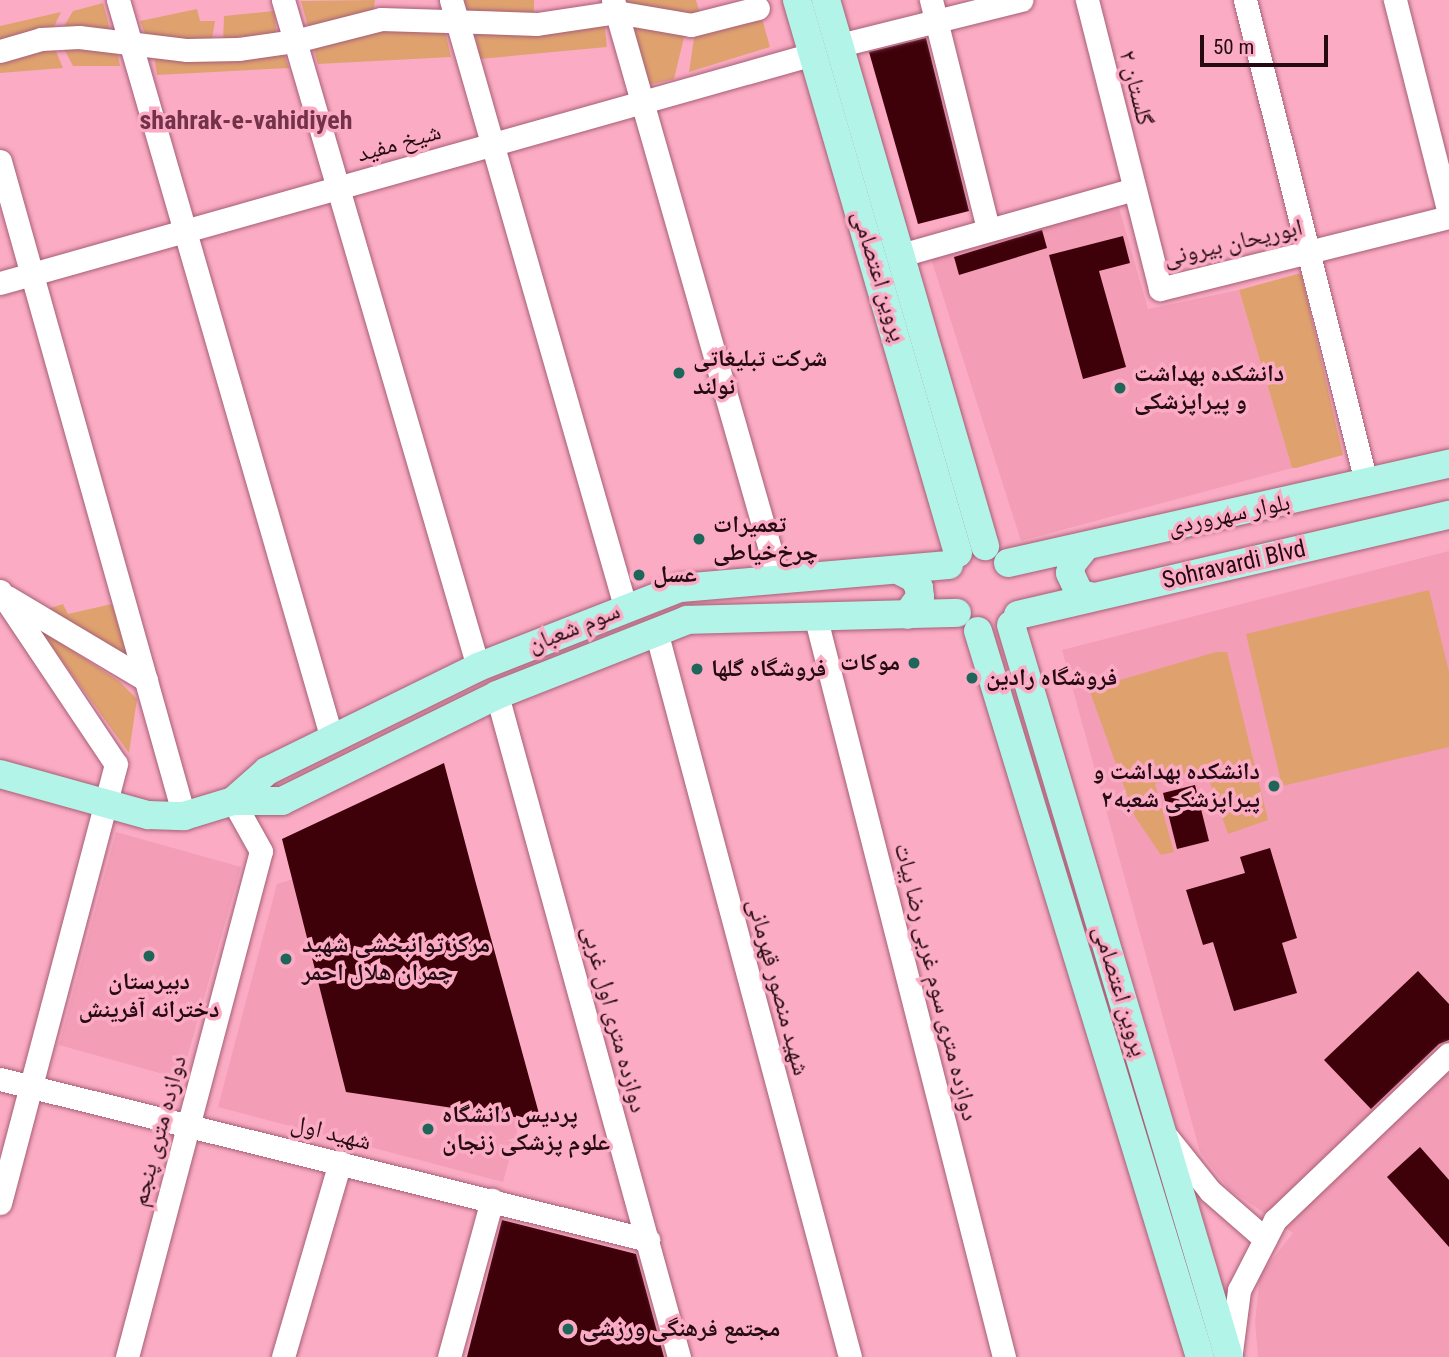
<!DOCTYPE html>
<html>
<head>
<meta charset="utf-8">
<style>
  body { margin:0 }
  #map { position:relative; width:1449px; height:1357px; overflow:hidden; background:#fbacc4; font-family:"Roboto Condensed","Noto Naskh Arabic",sans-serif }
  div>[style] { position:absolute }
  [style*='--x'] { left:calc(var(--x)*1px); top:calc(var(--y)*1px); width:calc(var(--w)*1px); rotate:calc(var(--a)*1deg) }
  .built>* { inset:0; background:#f39db7 }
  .green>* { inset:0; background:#dfa26f }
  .building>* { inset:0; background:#3e010a }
  .roads { filter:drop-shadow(0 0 2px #a65f76) drop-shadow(0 0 2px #a65f76) }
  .minor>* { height:23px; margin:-11.5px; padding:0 11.5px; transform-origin:11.5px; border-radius:11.5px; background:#fff }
  .major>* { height:28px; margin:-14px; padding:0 14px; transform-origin:14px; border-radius:14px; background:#b3f4e8 }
  .dots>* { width:19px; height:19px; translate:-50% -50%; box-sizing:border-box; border:4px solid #fbacc4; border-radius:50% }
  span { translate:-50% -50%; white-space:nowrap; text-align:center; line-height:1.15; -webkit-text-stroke:7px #fbacc4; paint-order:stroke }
  .street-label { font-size:24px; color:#250a14 }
  .poi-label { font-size:24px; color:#250a14; font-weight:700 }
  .left { translate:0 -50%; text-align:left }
  .right { translate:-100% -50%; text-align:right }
  .neighbourhood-label { font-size:26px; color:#74324a; font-weight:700 }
  .scale { position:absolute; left:1200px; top:35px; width:128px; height:32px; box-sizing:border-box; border:4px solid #250a14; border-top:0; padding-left:9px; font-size:21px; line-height:24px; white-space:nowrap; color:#250a14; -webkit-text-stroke:5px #fbacc4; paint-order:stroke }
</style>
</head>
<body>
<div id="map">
  <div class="built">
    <div style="clip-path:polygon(1115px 194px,1148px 309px,1239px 290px,1292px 468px,1021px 541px,927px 246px)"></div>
    <div style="clip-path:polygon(1449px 551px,1449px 1357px,1258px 1357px,1255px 1322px,1260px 1275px,1293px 1233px,1229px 1189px,1200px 1152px,1062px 650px)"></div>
    <div style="clip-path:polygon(116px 832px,241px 867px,181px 1079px,59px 1045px)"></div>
    <div style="clip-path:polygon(293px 879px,521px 1118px,503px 1182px,218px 1107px,277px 884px)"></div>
  </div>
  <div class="green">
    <div style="clip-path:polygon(375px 0,373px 15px,309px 30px,301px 1px)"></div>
    <div style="clip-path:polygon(464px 0,534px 0,534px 16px,470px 19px)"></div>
    <div style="clip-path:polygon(624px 0,696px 0,701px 18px,629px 10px)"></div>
    <div style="clip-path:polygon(103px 3px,111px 33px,60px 33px,73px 11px)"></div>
    <div style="clip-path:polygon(197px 9px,200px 21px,215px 21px,211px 45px,146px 37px,140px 21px)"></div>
    <div style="clip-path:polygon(274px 11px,277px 37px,223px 43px,224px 16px)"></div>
    <div style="clip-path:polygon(61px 12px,51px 33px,0 45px,0 26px)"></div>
    <div style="clip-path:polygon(761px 15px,770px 47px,689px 72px,695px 31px,727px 29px)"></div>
    <div style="clip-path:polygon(604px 19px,607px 47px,480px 59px,475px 32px)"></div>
    <div style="clip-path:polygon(394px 25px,445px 31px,451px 57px,318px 64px,312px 43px)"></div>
    <div style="clip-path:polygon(633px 25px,686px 29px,674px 79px,648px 85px)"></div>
    <div style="clip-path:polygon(61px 43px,116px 46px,120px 66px,73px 66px)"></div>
    <div style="clip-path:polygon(53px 44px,63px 68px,0 73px,0 58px)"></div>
    <div style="clip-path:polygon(283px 52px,289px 68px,157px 75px,154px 56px)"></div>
    <div style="clip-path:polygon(1301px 273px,1343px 455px,1296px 468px,1292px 468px,1239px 290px)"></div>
    <div style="clip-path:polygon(1429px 590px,1449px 672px,1449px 747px,1282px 786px,1246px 634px)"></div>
    <div style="clip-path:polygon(63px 604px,68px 614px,112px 604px,129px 660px,41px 611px)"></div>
    <div style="clip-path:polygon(40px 630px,119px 681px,137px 699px,129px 753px)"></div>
    <div style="clip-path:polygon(1216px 652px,1227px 652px,1268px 820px,1228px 834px,1209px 780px,1200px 770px,1155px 784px,1174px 852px,1161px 855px,1135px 817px,1089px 689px)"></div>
  </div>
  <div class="building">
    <div style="clip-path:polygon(926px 38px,969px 211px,918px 224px,869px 52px)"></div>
    <div style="clip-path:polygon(1042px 230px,1047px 248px,959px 275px,954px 257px)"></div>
    <div style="clip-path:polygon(1123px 236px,1130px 263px,1099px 271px,1126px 367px,1083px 379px,1049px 255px)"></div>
    <div style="clip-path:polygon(444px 763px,475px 880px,541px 1121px,346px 1092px,282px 839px)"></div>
    <div style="clip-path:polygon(1195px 785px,1209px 841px,1177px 849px,1163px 793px)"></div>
    <div style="clip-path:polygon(1270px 848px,1297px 938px,1282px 943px,1297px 993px,1234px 1011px,1213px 942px,1203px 945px,1186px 890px,1245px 873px,1240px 857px)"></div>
    <div style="clip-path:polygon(1418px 971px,1449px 1004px,1449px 1040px,1439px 1044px,1371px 1109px,1324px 1060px)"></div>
    <div style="clip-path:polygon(1420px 1147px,1449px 1180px,1449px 1247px,1387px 1177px)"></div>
    <div style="clip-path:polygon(502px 1220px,636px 1254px,664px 1357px,467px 1357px)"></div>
  </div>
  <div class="roads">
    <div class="minor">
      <div style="--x:118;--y:0;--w:769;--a:73.85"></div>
      <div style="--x:283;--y:0;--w:695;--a:73.7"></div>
      <div style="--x:451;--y:0;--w:630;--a:73.98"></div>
      <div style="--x:613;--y:0;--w:604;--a:74.05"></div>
      <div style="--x:931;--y:0;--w:236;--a:76"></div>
      <div style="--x:1087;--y:0;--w:298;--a:75.8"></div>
      <div style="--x:1160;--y:289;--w:298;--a:-14"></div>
      <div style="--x:1245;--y:0;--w:499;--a:75.9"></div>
      <div style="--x:1395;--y:0;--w:220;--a:75.8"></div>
      <div style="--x:840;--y:45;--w:187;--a:-14"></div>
      <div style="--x:0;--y:51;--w:43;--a:-16.3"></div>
      <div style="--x:41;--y:39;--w:38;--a:-3"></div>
      <div style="--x:79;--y:37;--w:109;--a:6.9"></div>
      <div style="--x:187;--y:50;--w:51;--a:-1.1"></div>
      <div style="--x:238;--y:49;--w:58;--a:-8"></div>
      <div style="--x:295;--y:41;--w:89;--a:-14.3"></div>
      <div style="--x:381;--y:19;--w:156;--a:1.8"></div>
      <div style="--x:537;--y:24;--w:80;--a:-8.6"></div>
      <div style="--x:616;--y:12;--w:76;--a:9.8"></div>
      <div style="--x:691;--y:25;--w:69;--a:-14.2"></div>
      <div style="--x:0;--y:161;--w:680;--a:74.31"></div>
      <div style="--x:901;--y:255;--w:242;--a:-15.8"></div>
      <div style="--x:0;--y:283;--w:845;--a:-15.73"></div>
      <div style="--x:0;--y:591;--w:208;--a:56.2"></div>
      <div style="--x:116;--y:764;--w:454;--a:104.8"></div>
      <div style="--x:7;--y:597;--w:162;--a:30.8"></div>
      <div style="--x:816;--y:619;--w:762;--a:75.71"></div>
      <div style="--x:656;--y:631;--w:751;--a:75.04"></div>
      <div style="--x:497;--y:695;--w:687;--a:74.63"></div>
      <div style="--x:0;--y:1079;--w:668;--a:13.95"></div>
      <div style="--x:1166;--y:1136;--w:70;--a:51.3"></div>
      <div style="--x:1210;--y:1191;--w:73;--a:41.1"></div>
      <div style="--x:1231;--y:1352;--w:63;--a:-82.6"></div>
      <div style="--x:1239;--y:1290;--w:79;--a:-62.8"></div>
      <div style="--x:1275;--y:1220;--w:240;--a:-43.7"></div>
      <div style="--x:127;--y:1357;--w:523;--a:-75.17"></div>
      <div style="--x:261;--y:851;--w:57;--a:-119.2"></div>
      <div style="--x:283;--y:1357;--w:203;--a:-73.7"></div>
      <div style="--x:449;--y:1357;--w:163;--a:-74.7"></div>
    </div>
    <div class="major">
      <div style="--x:797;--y:0;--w:576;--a:73.77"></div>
      <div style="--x:826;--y:0;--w:569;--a:73.76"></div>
      <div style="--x:1086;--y:546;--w:22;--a:129"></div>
      <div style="--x:1072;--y:563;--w:10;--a:101"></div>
      <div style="--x:1070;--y:573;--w:23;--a:65"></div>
      <div style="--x:1080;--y:594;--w:14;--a:12"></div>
      <div style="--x:1008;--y:563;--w:452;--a:-12.7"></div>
      <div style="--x:898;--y:570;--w:18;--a:27"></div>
      <div style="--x:914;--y:578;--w:11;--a:63"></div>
      <div style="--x:919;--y:588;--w:9;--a:84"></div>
      <div style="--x:920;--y:597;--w:22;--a:126"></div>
      <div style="--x:1018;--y:615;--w:442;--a:-13.1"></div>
      <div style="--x:1011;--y:625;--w:764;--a:73.42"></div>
      <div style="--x:978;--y:631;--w:759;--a:73"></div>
      <div style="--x:0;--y:774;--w:154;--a:15.5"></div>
      <div style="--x:148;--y:815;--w:36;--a:2"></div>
      <div style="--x:184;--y:816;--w:51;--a:-17"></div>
      <div style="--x:233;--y:801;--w:49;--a:0"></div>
      <div style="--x:282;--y:801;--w:240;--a:-26.2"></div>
      <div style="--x:497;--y:695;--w:204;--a:-21.5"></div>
      <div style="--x:687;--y:620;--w:270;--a:-1.5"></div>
      <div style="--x:233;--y:801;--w:45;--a:-41.4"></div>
      <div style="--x:267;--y:771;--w:235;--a:-26.2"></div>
      <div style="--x:478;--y:667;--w:217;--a:-21.4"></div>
      <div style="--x:680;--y:588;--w:270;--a:-4.9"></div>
    </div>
  </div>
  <div class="dots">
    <div style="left:679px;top:373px;background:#1f665a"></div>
    <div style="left:1120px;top:388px;background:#1f665a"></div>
    <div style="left:699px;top:539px;background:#1f665a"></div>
    <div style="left:639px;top:575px;background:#1f665a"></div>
    <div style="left:914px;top:663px;background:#1f665a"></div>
    <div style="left:697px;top:669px;background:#1f665a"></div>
    <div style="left:972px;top:678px;background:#1f665a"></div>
    <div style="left:1274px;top:786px;background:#1f665a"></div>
    <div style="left:149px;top:956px;background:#1f665a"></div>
    <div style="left:286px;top:959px;background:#1f665a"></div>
    <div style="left:428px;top:1129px;background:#1f665a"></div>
    <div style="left:568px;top:1329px;background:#1f665a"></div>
  </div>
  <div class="street-label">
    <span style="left:1136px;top:88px;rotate:76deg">گلستان ۲</span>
    <span style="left:399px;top:143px;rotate:-16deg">شیخ مفید</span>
    <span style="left:1233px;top:243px;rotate:-13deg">ابوریحان بیرونی</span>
    <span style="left:879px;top:276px;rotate:73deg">پروین اعتصامی</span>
    <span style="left:1229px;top:515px;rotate:-12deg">بلوار سهروردی</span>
    <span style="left:1234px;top:565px;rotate:-13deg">Sohravardi Blvd</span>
    <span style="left:574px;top:628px;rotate:-22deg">سوم شعبان</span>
    <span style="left:936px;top:982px;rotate:76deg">دوازده متری سوم غربی رضا بیات</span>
    <span style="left:778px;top:987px;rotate:75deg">شهید منصور قهرمانی</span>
    <span style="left:1120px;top:991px;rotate:73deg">پروین اعتصامی</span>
    <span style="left:614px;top:1019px;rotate:75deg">دوازده متری اول غربی</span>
    <span style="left:159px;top:1131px;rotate:-75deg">دوازده متری پنجم</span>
    <span style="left:331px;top:1133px;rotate:14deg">شهید اول</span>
  </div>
  <div class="poi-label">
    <span class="left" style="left:693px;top:373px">شرکت تبلیغاتی<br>نولند</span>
    <span class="left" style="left:1134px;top:388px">دانشکده بهداشت<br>و پیراپزشکی</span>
    <span class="left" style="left:713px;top:539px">تعمیرات<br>چرخ‌خیاطی</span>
    <span class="left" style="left:653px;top:575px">عسل</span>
    <span class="right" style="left:900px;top:663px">موکات</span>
    <span class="left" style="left:711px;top:669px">فروشگاه گلها</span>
    <span class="left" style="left:986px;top:678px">فروشگاه رادین</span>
    <span class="right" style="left:1260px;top:786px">دانشکده بهداشت و<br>پیراپزشکى شعبه۲</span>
    <span class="left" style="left:302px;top:959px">مرکز توانبخشی شهید<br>چمران هلال احمر</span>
    <span style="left:149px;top:996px">دبیرستان<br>دخترانه آفرینش</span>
    <span class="left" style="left:442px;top:1129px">پردیس دانشگاه<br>علوم پزشکى زنجان</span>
    <span class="left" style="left:582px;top:1329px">مجتمع فرهنگی ورزشی</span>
  </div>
  <div class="neighbourhood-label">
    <span style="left:246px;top:121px">shahrak-e-vahidiyeh</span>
  </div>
  <div class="scale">50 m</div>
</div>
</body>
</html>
